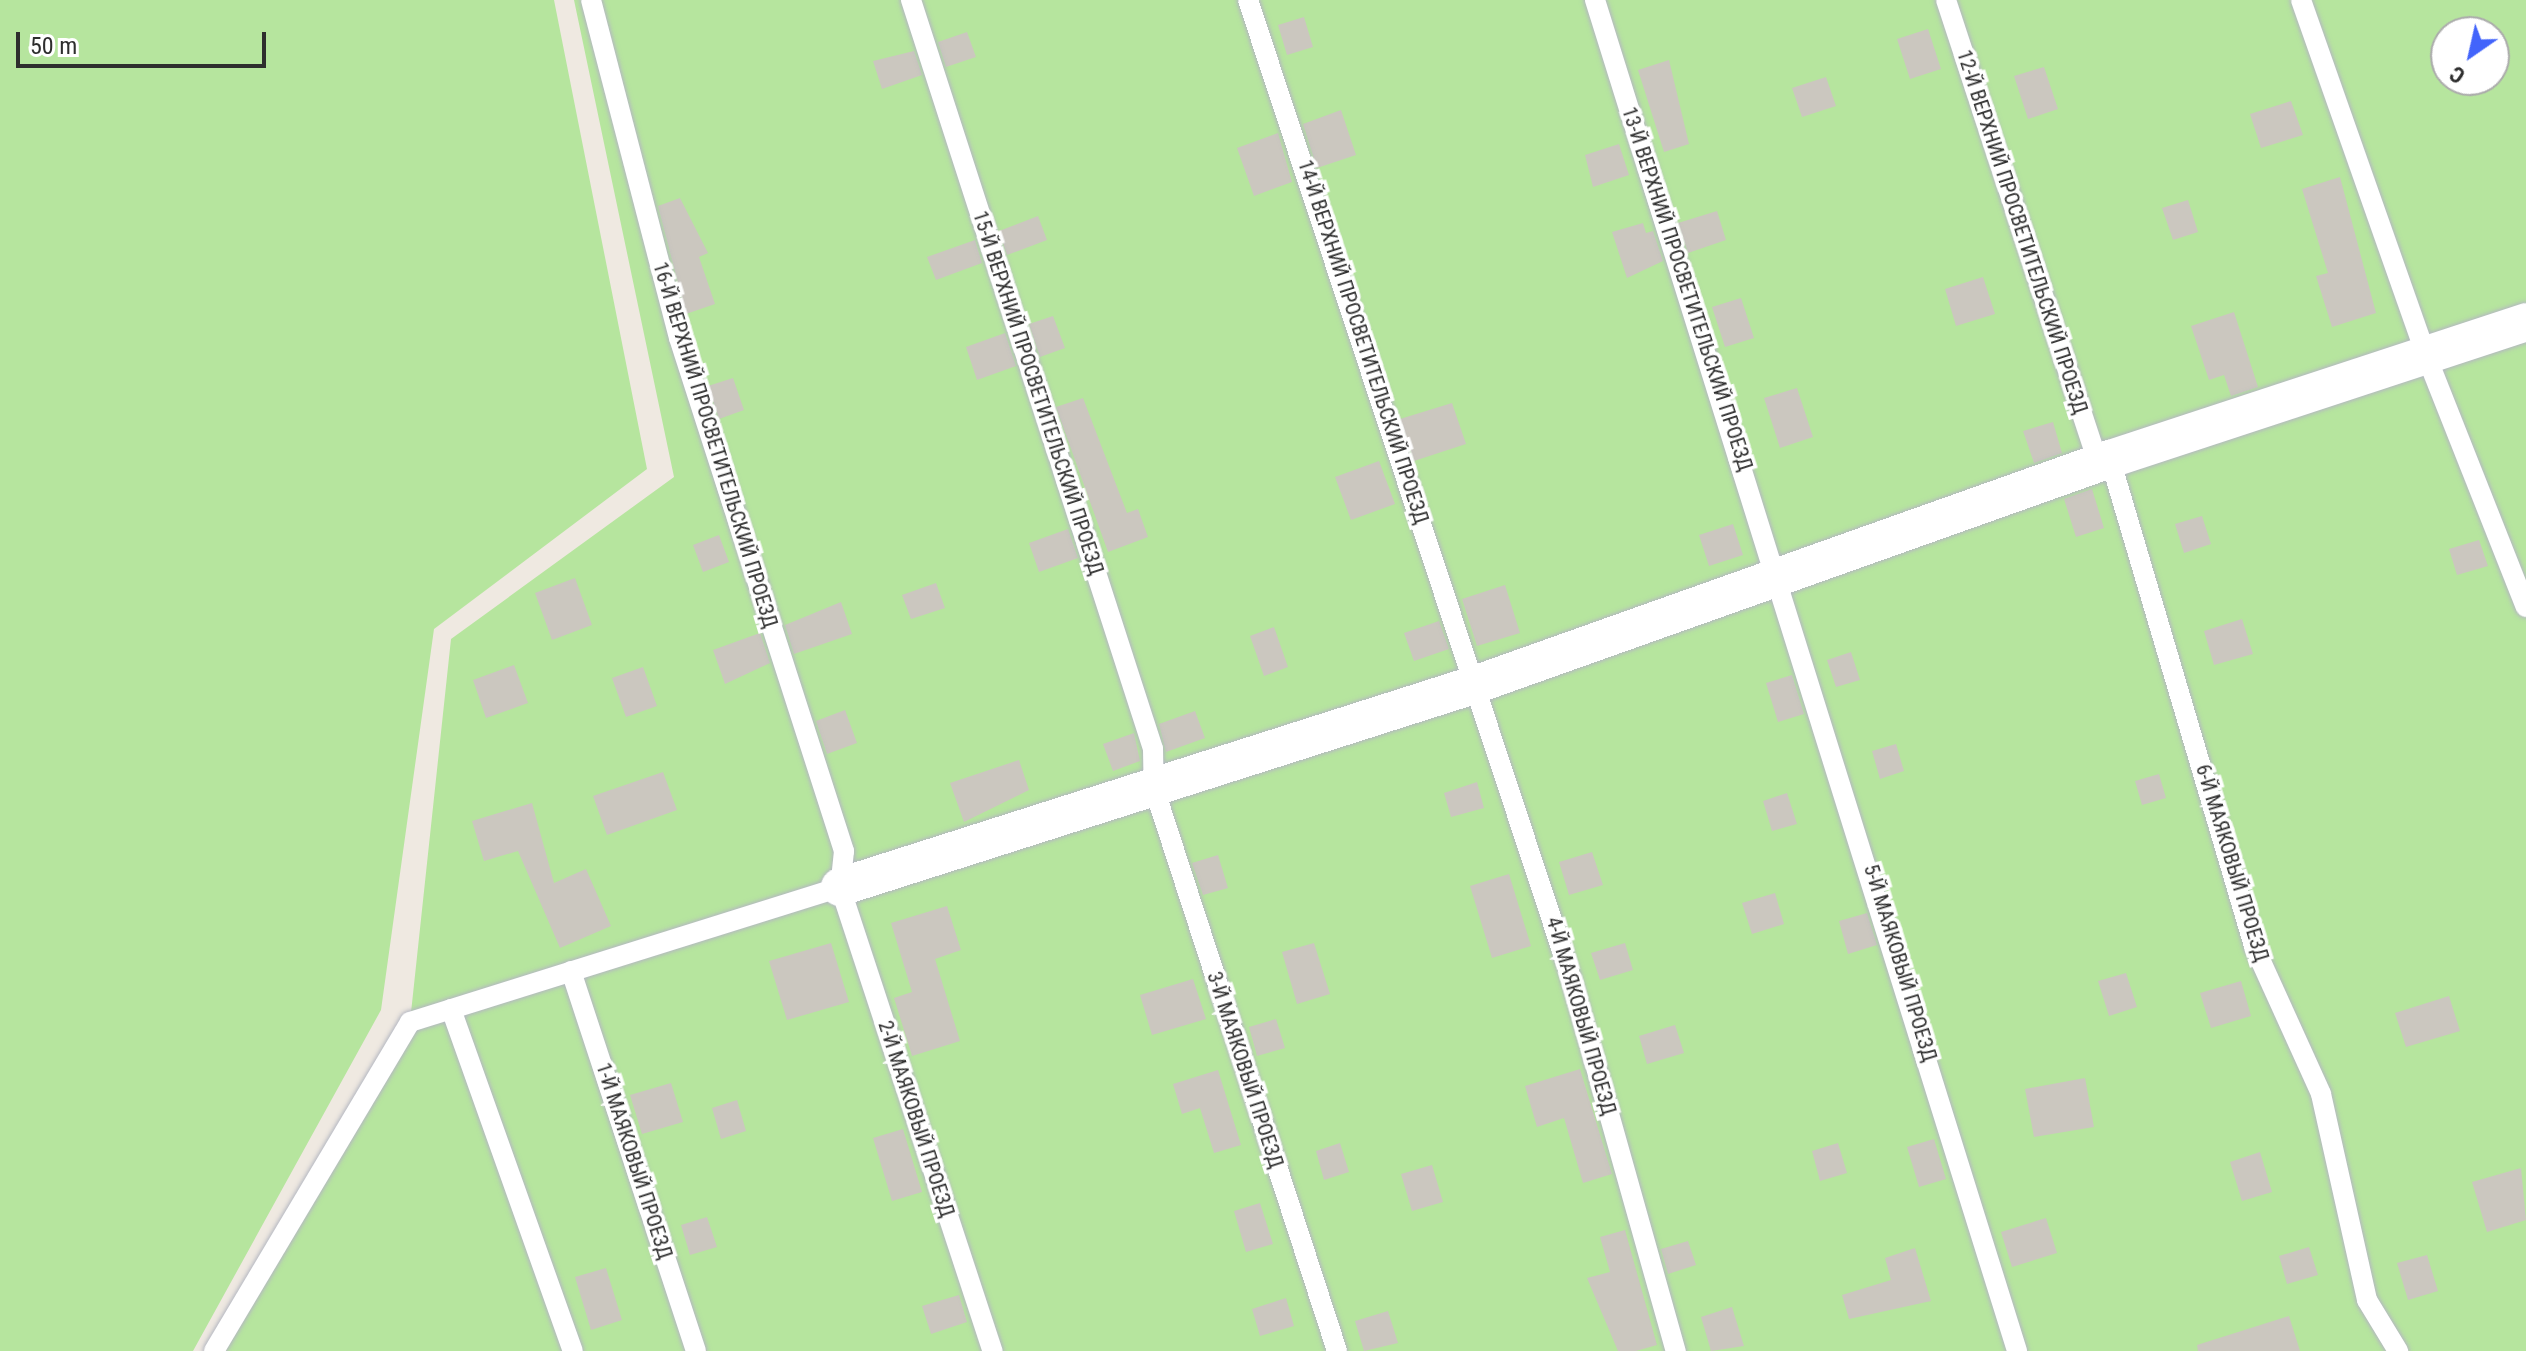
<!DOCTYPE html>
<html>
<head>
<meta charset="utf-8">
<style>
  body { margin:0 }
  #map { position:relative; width:2526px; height:1351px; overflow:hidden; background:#efe9e1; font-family:"Roboto Condensed",sans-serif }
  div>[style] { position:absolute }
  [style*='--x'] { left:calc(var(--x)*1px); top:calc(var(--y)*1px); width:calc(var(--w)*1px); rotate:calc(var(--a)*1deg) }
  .green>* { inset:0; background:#b6e59e }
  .building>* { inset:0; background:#cbc7bf }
  .roads { filter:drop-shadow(0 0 2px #b4b7c1) drop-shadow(0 0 2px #b4b7c1) }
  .service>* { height:20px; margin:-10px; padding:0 10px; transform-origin:10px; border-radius:10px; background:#fff }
  .minor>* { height:38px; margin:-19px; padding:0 19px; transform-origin:19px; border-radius:19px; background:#fff }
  span { translate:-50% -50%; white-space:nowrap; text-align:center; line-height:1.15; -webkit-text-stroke:7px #fff; paint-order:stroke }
  .street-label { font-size:20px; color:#2e2e2e }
  .north { position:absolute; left:2430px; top:16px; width:80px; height:80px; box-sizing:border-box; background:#fff; border:2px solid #ababab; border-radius:50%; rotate:214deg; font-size:22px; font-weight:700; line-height:32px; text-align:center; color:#2e2e2e }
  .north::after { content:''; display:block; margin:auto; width:28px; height:36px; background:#4264fb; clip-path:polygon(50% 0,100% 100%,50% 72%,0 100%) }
  .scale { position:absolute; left:16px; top:32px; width:250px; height:36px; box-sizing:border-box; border:4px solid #2e2e2e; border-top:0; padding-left:10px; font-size:24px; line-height:28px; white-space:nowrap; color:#2e2e2e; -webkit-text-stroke:6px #fff; paint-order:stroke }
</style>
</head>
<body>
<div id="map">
  <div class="green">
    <div style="clip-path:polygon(0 0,554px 0,647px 469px,434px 629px,381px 1010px,193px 1351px,0 1351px)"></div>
    <div style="clip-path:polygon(evenodd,574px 0,2526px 0,2526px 1351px,214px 1351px,410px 1022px,451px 639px,674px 477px,574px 0,2446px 32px,2494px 32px,2494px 80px,2446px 80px,2446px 32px)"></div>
  </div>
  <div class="building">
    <div style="clip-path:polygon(1304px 17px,1313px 47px,1287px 55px,1278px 25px)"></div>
    <div style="clip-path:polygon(1928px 29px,1941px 69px,1910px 79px,1897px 39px)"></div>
    <div style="clip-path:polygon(967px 32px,976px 57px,946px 67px,938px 42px)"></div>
    <div style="clip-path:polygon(914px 51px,922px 75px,882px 89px,873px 61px)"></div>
    <div style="clip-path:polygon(1669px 60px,1689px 144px,1664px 152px,1638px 70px)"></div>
    <div style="clip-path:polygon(2044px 67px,2058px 109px,2028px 119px,2014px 76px)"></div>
    <div style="clip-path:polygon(1826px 77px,1836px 106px,1802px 117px,1792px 88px)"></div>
    <div style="clip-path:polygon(2291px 101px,2303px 135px,2261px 148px,2250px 114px)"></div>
    <div style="clip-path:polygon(1341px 110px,1356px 155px,1317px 168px,1303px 124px)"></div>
    <div style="clip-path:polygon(1278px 133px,1292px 182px,1254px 196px,1237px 148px)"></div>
    <div style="clip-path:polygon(1619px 144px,1629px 175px,1593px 187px,1585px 155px)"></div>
    <div style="clip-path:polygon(2340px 177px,2376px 313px,2332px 327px,2316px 276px,2328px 273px,2302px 189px)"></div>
    <div style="clip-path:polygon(680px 198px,708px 253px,699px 257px,715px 304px,686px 314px,658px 206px)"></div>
    <div style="clip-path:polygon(2188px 200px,2198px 232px,2173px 240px,2162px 208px)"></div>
    <div style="clip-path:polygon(1717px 211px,1726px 240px,1688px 253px,1678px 223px)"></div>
    <div style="clip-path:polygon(1038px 216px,1047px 240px,1007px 255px,999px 231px)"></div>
    <div style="clip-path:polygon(1643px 223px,1646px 233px,1653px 231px,1663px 261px,1627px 278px,1612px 232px)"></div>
    <div style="clip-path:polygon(975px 240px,982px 263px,936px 280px,927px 257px)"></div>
    <div style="clip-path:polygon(1983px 277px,1995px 314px,1956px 326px,1945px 289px)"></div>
    <div style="clip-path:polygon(1741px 298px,1754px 338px,1725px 347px,1712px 307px)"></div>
    <div style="clip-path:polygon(2234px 312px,2258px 387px,2231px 396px,2224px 375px,2209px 380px,2191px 326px)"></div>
    <div style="clip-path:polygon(1053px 316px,1065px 348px,1040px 357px,1029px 324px)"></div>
    <div style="clip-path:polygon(1005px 333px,1016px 366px,977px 380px,966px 347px)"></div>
    <div style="clip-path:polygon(733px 378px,744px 410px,719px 419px,708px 386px)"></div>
    <div style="clip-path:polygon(1797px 388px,1813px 437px,1780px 448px,1764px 398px)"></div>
    <div style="clip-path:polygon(1083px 398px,1127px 513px,1138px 509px,1148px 537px,1108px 552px,1056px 407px)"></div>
    <div style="clip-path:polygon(1452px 403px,1466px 444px,1414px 461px,1400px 419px)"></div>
    <div style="clip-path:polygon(2053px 422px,2062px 453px,2034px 463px,2023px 431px)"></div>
    <div style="clip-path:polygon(1379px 461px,1395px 504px,1351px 520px,1335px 477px)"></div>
    <div style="clip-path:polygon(2092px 489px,2104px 528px,2076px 537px,2064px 499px)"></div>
    <div style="clip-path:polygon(2202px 516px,2211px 544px,2184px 553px,2175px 524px)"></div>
    <div style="clip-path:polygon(1733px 524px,1743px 555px,1709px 566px,1699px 535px)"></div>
    <div style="clip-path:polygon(1068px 529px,1078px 558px,1039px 572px,1029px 543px)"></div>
    <div style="clip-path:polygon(719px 535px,729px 562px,703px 572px,693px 545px)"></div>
    <div style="clip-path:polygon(2479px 540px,2488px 566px,2457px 575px,2449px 549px)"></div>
    <div style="clip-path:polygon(575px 578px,592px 625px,552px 640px,535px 593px)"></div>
    <div style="clip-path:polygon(936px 583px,945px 608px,911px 619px,902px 595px)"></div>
    <div style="clip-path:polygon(1505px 585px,1520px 633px,1477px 646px,1462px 599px)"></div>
    <div style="clip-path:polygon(841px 602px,852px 634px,794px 654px,785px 625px)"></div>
    <div style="clip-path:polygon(2242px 619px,2253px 654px,2214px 665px,2204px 631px)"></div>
    <div style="clip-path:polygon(1439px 621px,1449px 649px,1414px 661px,1404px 633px)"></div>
    <div style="clip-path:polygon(1274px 627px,1288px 667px,1264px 676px,1250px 636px)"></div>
    <div style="clip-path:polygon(760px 633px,770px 663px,725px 684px,713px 650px)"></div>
    <div style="clip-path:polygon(1851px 652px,1860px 680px,1836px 687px,1827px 660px)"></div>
    <div style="clip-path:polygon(514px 665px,528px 703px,486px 718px,473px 680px)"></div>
    <div style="clip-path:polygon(643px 667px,657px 706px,626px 717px,612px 678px)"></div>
    <div style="clip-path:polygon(1792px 675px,1804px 714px,1778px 722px,1766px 683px)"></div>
    <div style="clip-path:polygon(845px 710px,857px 743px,827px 754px,816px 721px)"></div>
    <div style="clip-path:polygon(1195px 711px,1205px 738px,1166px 752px,1159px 724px)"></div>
    <div style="clip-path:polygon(1134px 733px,1140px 761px,1113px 771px,1103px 744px)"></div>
    <div style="clip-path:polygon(1896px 744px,1904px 771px,1880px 779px,1872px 751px)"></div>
    <div style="clip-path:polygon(1019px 760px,1029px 790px,964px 822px,950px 783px)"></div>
    <div style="clip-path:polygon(663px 772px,677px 810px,607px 835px,593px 796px)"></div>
    <div style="clip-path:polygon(2159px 774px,2166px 798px,2142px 805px,2135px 781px)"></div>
    <div style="clip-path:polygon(1477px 782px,1484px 808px,1451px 817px,1444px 793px)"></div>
    <div style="clip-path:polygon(1787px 793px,1797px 824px,1772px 831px,1763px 801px)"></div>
    <div style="clip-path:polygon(532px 803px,554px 883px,586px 869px,611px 926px,560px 948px,518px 851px,484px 861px,472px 821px)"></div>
    <div style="clip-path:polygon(1592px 852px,1603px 885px,1569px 895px,1559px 862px)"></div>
    <div style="clip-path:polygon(1218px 855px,1228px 888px,1203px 895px,1192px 863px)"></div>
    <div style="clip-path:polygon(1509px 874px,1531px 946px,1492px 958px,1470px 886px)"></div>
    <div style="clip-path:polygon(1775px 893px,1784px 924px,1752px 934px,1742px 903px)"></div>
    <div style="clip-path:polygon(947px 906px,961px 950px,935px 959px,960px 1041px,912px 1056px,894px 998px,912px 992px,891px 923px)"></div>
    <div style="clip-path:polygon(1867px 913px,1877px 945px,1848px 954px,1839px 921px)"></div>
    <div style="clip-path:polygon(831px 943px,849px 1002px,787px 1020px,769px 961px)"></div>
    <div style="clip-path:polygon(1314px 943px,1330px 994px,1297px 1004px,1282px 952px)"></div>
    <div style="clip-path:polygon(1625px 943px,1633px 970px,1600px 980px,1591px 953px)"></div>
    <div style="clip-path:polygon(2126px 973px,2137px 1007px,2109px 1016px,2098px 981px)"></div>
    <div style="clip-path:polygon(1193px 979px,1206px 1019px,1152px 1035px,1140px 995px)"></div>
    <div style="clip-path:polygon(2241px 981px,2251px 1016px,2211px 1028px,2200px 993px)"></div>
    <div style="clip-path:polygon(2449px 996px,2460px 1031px,2406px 1047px,2395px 1013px)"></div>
    <div style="clip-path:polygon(1276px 1019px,1285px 1048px,1257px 1056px,1249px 1027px)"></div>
    <div style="clip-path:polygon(1675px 1025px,1684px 1053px,1647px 1064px,1639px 1036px)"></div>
    <div style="clip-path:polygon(1580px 1069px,1612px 1174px,1583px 1183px,1564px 1118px,1537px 1127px,1525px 1086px)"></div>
    <div style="clip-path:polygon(1218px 1070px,1241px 1145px,1214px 1153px,1200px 1108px,1182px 1114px,1173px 1084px)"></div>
    <div style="clip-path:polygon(2085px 1078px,2094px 1127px,2034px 1137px,2025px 1089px)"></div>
    <div style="clip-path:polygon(671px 1083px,683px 1122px,642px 1134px,630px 1095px)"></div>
    <div style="clip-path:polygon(737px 1100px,746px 1131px,721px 1139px,712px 1108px)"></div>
    <div style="clip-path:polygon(903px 1129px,922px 1192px,892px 1201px,873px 1138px)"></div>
    <div style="clip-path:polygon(1934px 1139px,1946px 1179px,1919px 1187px,1907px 1147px)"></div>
    <div style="clip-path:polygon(1340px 1143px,1349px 1172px,1324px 1180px,1316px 1151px)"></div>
    <div style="clip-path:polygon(1838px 1143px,1847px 1173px,1820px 1181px,1812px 1151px)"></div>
    <div style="clip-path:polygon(2260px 1152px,2272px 1192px,2242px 1201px,2230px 1162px)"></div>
    <div style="clip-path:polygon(1432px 1165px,1443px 1202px,1412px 1211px,1401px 1174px)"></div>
    <div style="clip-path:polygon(2521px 1168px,2526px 1220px,2487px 1232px,2472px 1182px)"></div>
    <div style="clip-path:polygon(1260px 1203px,1273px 1244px,1246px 1252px,1234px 1211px)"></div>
    <div style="clip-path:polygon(707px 1217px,717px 1247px,690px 1255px,681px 1225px)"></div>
    <div style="clip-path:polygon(2046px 1218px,2057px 1253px,2012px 1267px,2001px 1232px)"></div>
    <div style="clip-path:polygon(1625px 1230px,1657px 1345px,1636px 1351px,1618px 1351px,1587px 1278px,1610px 1272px,1600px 1237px)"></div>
    <div style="clip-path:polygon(1688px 1241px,1696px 1265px,1668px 1274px,1661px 1249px)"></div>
    <div style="clip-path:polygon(2309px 1247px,2318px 1275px,2287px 1284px,2279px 1256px)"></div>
    <div style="clip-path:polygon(1915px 1248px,1931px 1301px,1849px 1319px,1842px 1295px,1891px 1280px,1885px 1258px)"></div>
    <div style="clip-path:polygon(2427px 1255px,2438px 1291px,2408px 1300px,2397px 1263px)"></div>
    <div style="clip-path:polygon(606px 1268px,622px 1320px,591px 1330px,575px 1277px)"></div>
    <div style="clip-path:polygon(959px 1295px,967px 1322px,931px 1334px,922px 1306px)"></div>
    <div style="clip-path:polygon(1286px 1298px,1294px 1326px,1260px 1336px,1252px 1309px)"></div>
    <div style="clip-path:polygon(1732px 1307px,1744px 1346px,1711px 1351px,1701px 1317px)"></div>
    <div style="clip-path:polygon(1388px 1311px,1398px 1343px,1364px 1351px,1355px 1321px)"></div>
    <div style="clip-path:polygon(2289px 1316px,2300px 1351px,2198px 1351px,2197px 1345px)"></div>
  </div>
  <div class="roads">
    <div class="service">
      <div style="--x:591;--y:0;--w:349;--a:75.4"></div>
      <div style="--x:679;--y:338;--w:539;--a:72.17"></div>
      <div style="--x:844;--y:851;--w:36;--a:96"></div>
      <div style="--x:840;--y:887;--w:489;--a:71.8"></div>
      <div style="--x:911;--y:0;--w:787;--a:72.09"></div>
      <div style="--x:1153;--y:749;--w:39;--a:89"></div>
      <div style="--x:1154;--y:788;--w:592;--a:71.99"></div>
      <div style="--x:1248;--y:0;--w:1027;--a:71.72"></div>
      <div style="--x:1570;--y:975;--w:391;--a:74.3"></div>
      <div style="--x:1595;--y:0;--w:1415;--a:72.65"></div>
      <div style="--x:1946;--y:0;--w:487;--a:71.8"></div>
      <div style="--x:2301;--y:0;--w:376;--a:70.6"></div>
      <div style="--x:2426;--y:355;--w:271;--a:68.4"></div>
      <div style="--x:2110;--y:459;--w:508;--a:73.53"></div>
      <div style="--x:2254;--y:946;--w:162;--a:65.6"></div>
      <div style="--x:2321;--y:1094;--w:211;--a:77.4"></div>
      <div style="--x:2367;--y:1300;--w:60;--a:58.7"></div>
      <div style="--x:571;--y:971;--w:400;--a:71.8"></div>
      <div style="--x:451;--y:1009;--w:363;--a:70.4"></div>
      <div style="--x:214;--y:1351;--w:383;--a:-59.2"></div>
      <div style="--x:410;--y:1022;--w:451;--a:-17.4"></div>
    </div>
    <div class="minor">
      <div style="--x:840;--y:887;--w:669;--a:-17.68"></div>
      <div style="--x:1477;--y:684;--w:672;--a:-19.57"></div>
      <div style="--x:2110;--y:459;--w:438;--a:-18.2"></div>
    </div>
  </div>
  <div class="street-label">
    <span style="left:2022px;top:232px;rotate:72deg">12-Й ВЕРХНИЙ ПРОСВЕТИТЕЛЬСКИЙ ПРОЕЗД</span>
    <span style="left:1687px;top:289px;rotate:72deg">13-Й ВЕРХНИЙ ПРОСВЕТИТЕЛЬСКИЙ ПРОЕЗД</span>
    <span style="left:1363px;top:342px;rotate:72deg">14-Й ВЕРХНИЙ ПРОСВЕТИТЕЛЬСКИЙ ПРОЕЗД</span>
    <span style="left:1038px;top:393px;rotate:72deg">15-Й ВЕРХНИЙ ПРОСВЕТИТЕЛЬСКИЙ ПРОЕЗД</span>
    <span style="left:715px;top:445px;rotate:73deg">16-Й ВЕРХНИЙ ПРОСВЕТИТЕЛЬСКИЙ ПРОЕЗД</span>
    <span style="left:2232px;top:863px;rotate:73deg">6-Й МАЯКОВЫЙ ПРОЕЗД</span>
    <span style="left:1900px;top:963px;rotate:73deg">5-Й МАЯКОВЫЙ ПРОЕЗД</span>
    <span style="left:1581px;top:1016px;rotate:74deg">4-Й МАЯКОВЫЙ ПРОЕЗД</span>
    <span style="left:1245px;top:1070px;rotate:72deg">3-Й МАЯКОВЫЙ ПРОЕЗД</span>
    <span style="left:916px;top:1119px;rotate:72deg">2-Й МАЯКОВЫЙ ПРОЕЗД</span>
    <span style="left:634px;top:1161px;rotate:72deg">1-Й МАЯКОВЫЙ ПРОЕЗД</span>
  </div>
  <div class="north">С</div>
  <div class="scale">50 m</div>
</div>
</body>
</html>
